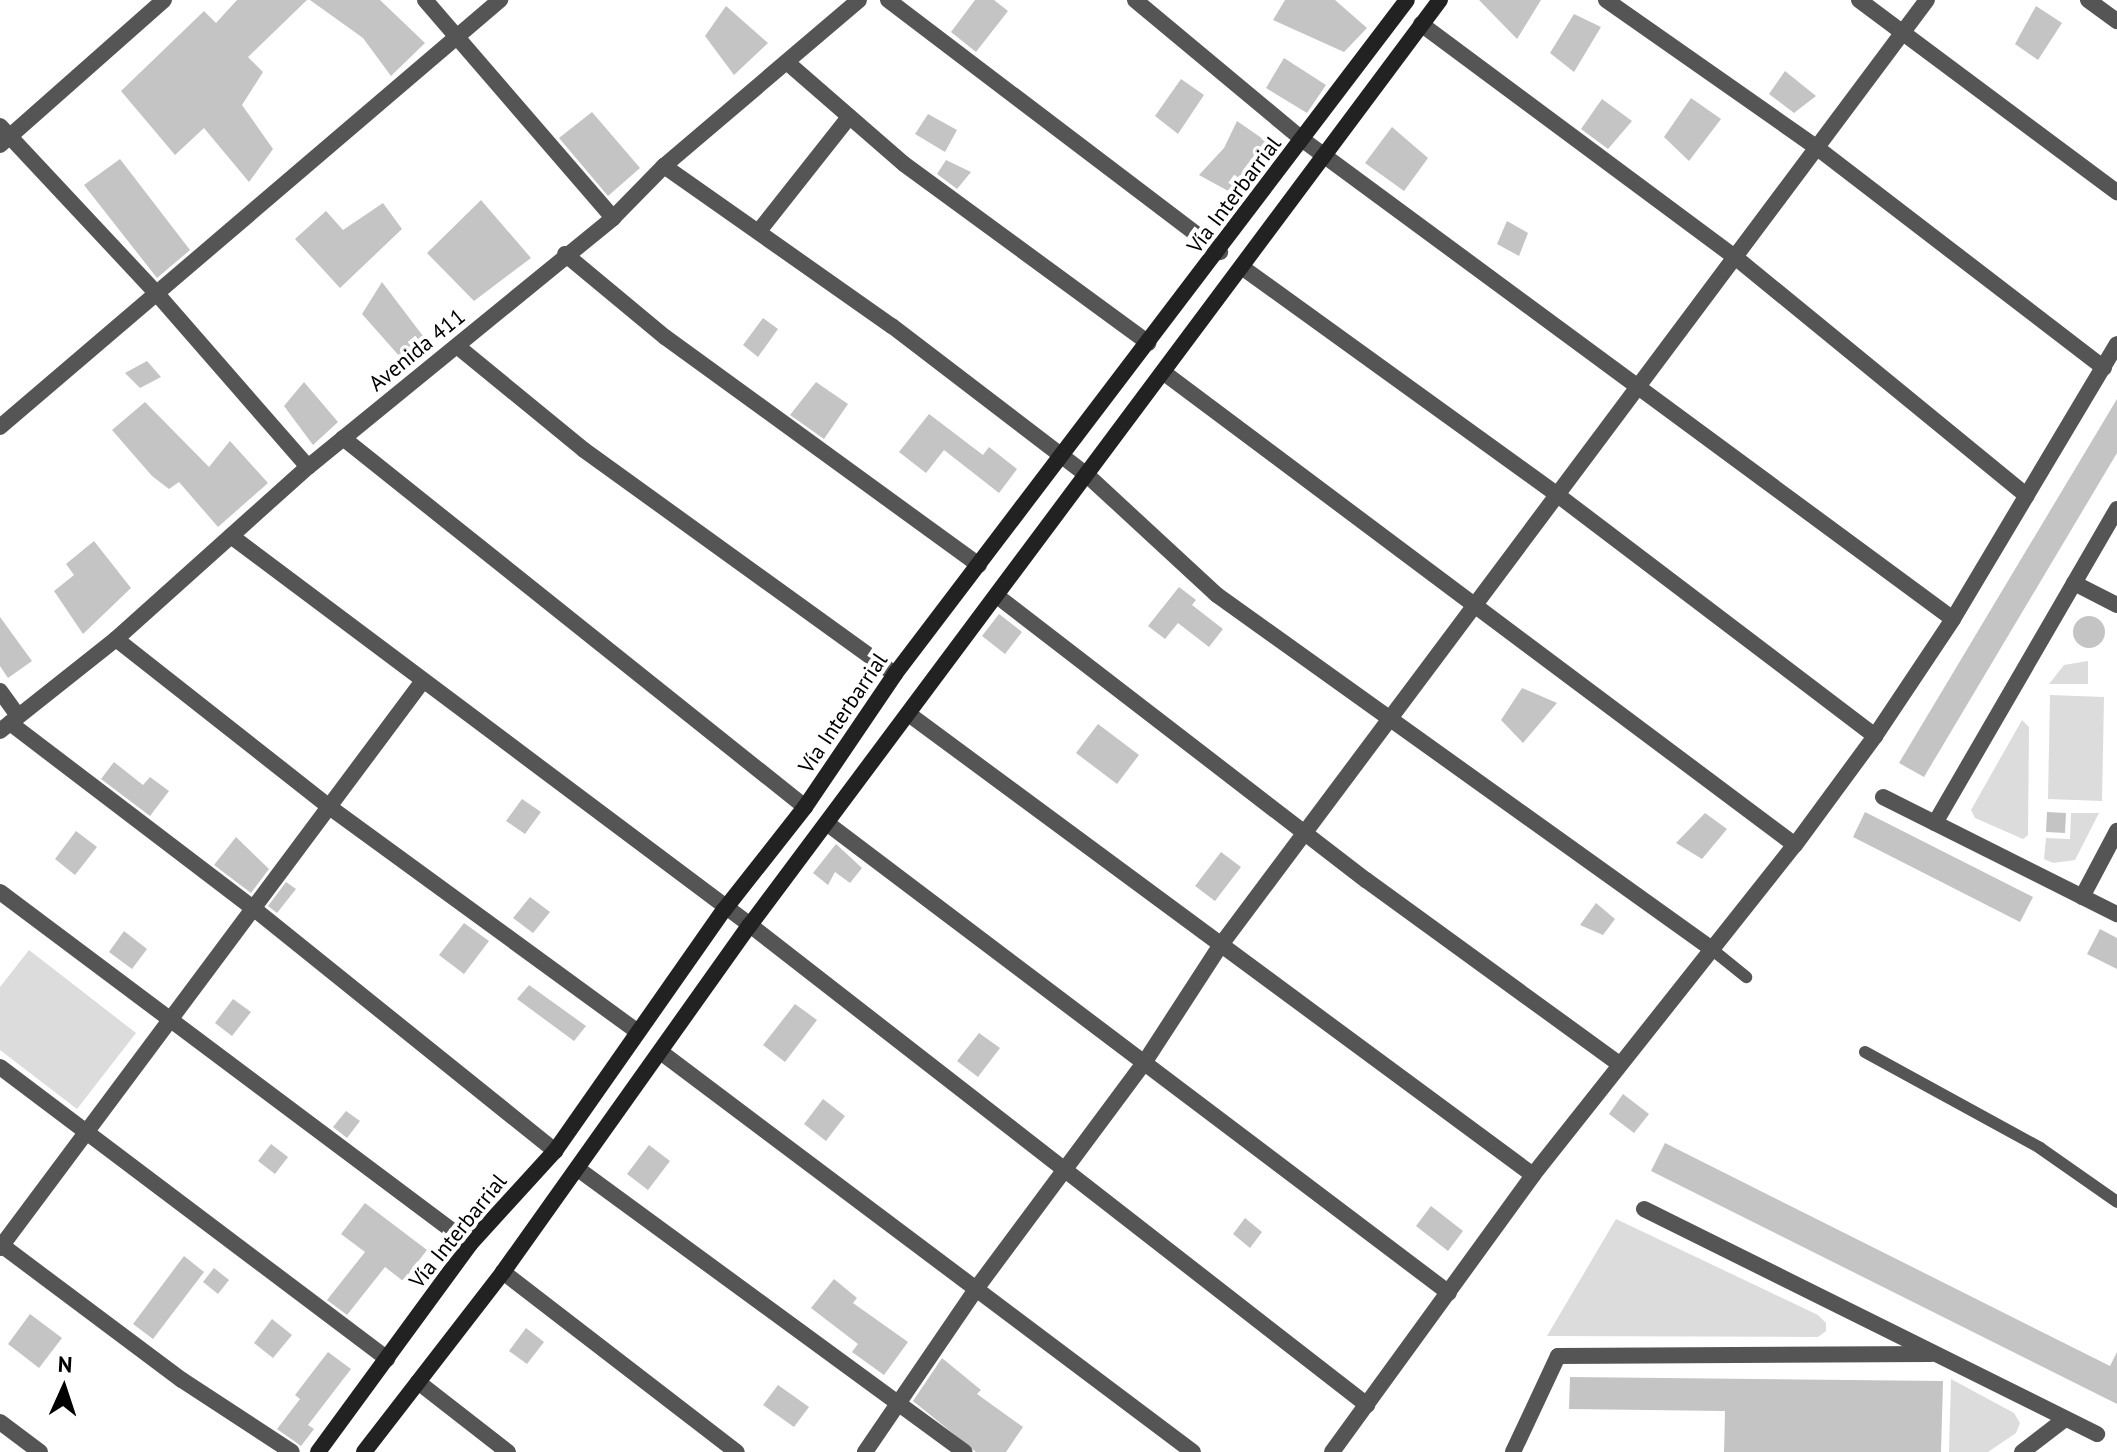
<!DOCTYPE html>
<html>
<head>
<meta charset="utf-8">
<style>
  body { margin:0 }
  #map { position:relative; width:2117px; height:1452px; overflow:hidden; background:#fff; font-family:"PT Sans",sans-serif }
  div>[style] { position:absolute }
  [style*='--x'] { left:calc(var(--x)*1px); top:calc(var(--y)*1px); width:calc(var(--w)*1px); rotate:calc(var(--a)*1deg) }
  .green>* { inset:0; background:#dcdcdc }
  .building>* { inset:0; background:#c4c4c4 }
  .round { border-radius:50% }
  .lane>* { height:12px; margin:-6px; padding:0 6px; transform-origin:6px; border-radius:6px; background:#555 }
  .street>* { height:16px; margin:-8px; padding:0 8px; transform-origin:8px; border-radius:8px; background:#555 }
  .secondary>* { height:16px; margin:-8px; padding:0 8px; transform-origin:8px; border-radius:8px; background:#222 }
  span { translate:-50% -50%; white-space:nowrap; text-align:center; line-height:1.15; -webkit-text-stroke:8px #fff; paint-order:stroke }
  .street-label { font-size:22px; color:#000 }
  .north { position:absolute; left:24px; top:1348px; width:80px; height:80px; -webkit-text-stroke:6px #fff; paint-order:stroke; rotate:3deg; font-size:22px; font-weight:700; line-height:32px; text-align:center; color:#000 }
  .north::after { content:''; display:block; margin:auto; width:28px; height:36px; background:#000; clip-path:polygon(50% 0,100% 100%,50% 72%,0 100%) }
</style>
</head>
<body>
<div id="map">
  <div class="green">
    <div style="clip-path:polygon(2088px 661px,2088px 684px,2049px 684px,2064px 665px)"></div>
    <div style="clip-path:polygon(2050px 695px,2104px 697px,2102px 801px,2048px 799px)"></div>
    <div style="clip-path:polygon(2022px 720px,2029px 727px,2028px 835px,2023px 839px,1975px 818px,1971px 810px)"></div>
    <div style="clip-path:polygon(2071px 813px,2099px 813px,2075px 860px,2053px 863px,2044px 859px,2046px 838px,2070px 839px)"></div>
    <div style="clip-path:polygon(29px 950px,136px 1033px,77px 1109px,0 1050px,0 987px)"></div>
    <div style="clip-path:polygon(1616px 1219px,1818px 1315px,1826px 1323px,1826px 1331px,1818px 1337px,1547px 1336px)"></div>
    <div style="clip-path:polygon(1951px 1379px,2014px 1413px,2020px 1423px,2016px 1433px,1988px 1452px,1949px 1452px)"></div>
  </div>
  <div class="building">
    <div style="clip-path:polygon(237px 0,307px 0,248px 57px,263px 72px,242px 105px,273px 149px,249px 182px,204px 128px,175px 155px,121px 91px,204px 11px,216px 23px)"></div>
    <div style="clip-path:polygon(310px 0,380px 0,425px 43px,391px 76px,363px 38px)"></div>
    <div style="clip-path:polygon(975px 0,994px 0,1008px 11px,976px 52px,951px 32px)"></div>
    <div style="clip-path:polygon(1285px 0,1335px 0,1367px 28px,1344px 52px,1273px 20px)"></div>
    <div style="clip-path:polygon(1479px 0,1541px 0,1517px 39px)"></div>
    <div style="clip-path:polygon(726px 6px,768px 43px,734px 75px,705px 36px)"></div>
    <div style="clip-path:polygon(2036px 6px,2062px 23px,2038px 60px,2015px 44px)"></div>
    <div style="clip-path:polygon(1574px 14px,1601px 27px,1574px 72px,1550px 53px)"></div>
    <div style="clip-path:polygon(1284px 58px,1326px 85px,1307px 113px,1266px 88px)"></div>
    <div style="clip-path:polygon(1785px 71px,1816px 96px,1794px 113px,1769px 94px)"></div>
    <div style="clip-path:polygon(1181px 79px,1204px 95px,1178px 134px,1155px 116px)"></div>
    <div style="clip-path:polygon(1691px 98px,1721px 119px,1689px 161px,1664px 137px)"></div>
    <div style="clip-path:polygon(1602px 99px,1632px 121px,1608px 149px,1581px 129px)"></div>
    <div style="clip-path:polygon(592px 112px,640px 168px,608px 196px,559px 138px)"></div>
    <div style="clip-path:polygon(928px 114px,957px 130px,945px 152px,915px 134px)"></div>
    <div style="clip-path:polygon(1237px 121px,1279px 150px,1241px 198px,1199px 175px,1224px 148px)"></div>
    <div style="clip-path:polygon(1392px 127px,1428px 158px,1404px 191px,1365px 163px)"></div>
    <div style="clip-path:polygon(120px 159px,190px 250px,157px 278px,84px 185px)"></div>
    <div style="clip-path:polygon(946px 160px,971px 172px,957px 189px,937px 174px)"></div>
    <div style="clip-path:polygon(481px 200px,531px 258px,474px 301px,427px 253px)"></div>
    <div style="clip-path:polygon(383px 203px,402px 229px,340px 288px,295px 239px,326px 211px,343px 230px)"></div>
    <div style="clip-path:polygon(1507px 221px,1528px 233px,1519px 256px,1497px 244px)"></div>
    <div style="clip-path:polygon(382px 282px,426px 340px,409px 367px,362px 314px)"></div>
    <div style="clip-path:polygon(763px 318px,778px 329px,758px 357px,743px 345px)"></div>
    <div style="clip-path:polygon(147px 361px,161px 377px,140px 388px,125px 373px)"></div>
    <div style="clip-path:polygon(304px 382px,338px 422px,313px 445px,284px 406px)"></div>
    <div style="clip-path:polygon(816px 382px,848px 404px,824px 439px,790px 415px)"></div>
    <div style="clip-path:polygon(2117px 399px,2117px 453px,1924px 777px,1899px 763px)"></div>
    <div style="clip-path:polygon(145px 402px,209px 467px,230px 441px,268px 483px,218px 527px,179px 482px,169px 489px,152px 476px,112px 430px)"></div>
    <div style="clip-path:polygon(929px 414px,983px 455px,989px 447px,1017px 469px,999px 493px,944px 450px,926px 473px,899px 452px)"></div>
    <div style="clip-path:polygon(94px 541px,131px 588px,83px 634px,54px 591px,74px 575px,66px 564px)"></div>
    <div style="clip-path:polygon(1179px 587px,1196px 600px,1192px 605px,1223px 629px,1209px 647px,1178px 623px,1165px 639px,1148px 626px)"></div>
    <div style="clip-path:polygon(999px 614px,1022px 632px,1005px 654px,982px 636px)"></div>
    <div class="round" style="left:2073px;top:616px;width:32px;height:32px"></div>
    <div style="clip-path:polygon(0 617px,32px 661px,8px 678px,0 666px)"></div>
    <div style="clip-path:polygon(1522px 688px,1557px 703px,1523px 743px,1501px 720px)"></div>
    <div style="clip-path:polygon(1098px 724px,1139px 755px,1117px 784px,1076px 753px)"></div>
    <div style="clip-path:polygon(114px 762px,143px 785px,150px 777px,169px 791px,150px 816px,101px 779px)"></div>
    <div style="clip-path:polygon(522px 799px,541px 812px,525px 834px,506px 821px)"></div>
    <div style="clip-path:polygon(1865px 812px,2033px 897px,2020px 922px,1853px 837px)"></div>
    <div style="clip-path:polygon(2047px 812px,2066px 813px,2065px 833px,2046px 832px)"></div>
    <div style="clip-path:polygon(1705px 813px,1727px 829px,1702px 859px,1676px 843px)"></div>
    <div style="clip-path:polygon(76px 831px,97px 847px,75px 875px,55px 859px)"></div>
    <div style="clip-path:polygon(236px 837px,269px 869px,251px 893px,214px 865px)"></div>
    <div style="clip-path:polygon(836px 844px,862px 868px,850px 883px,835px 872px,828px 885px,813px 873px)"></div>
    <div style="clip-path:polygon(1221px 852px,1241px 867px,1215px 901px,1195px 886px)"></div>
    <div style="clip-path:polygon(286px 882px,296px 889px,277px 913px,268px 906px)"></div>
    <div style="clip-path:polygon(530px 897px,550px 912px,533px 933px,513px 918px)"></div>
    <div style="clip-path:polygon(1596px 903px,1615px 919px,1603px 935px,1580px 925px)"></div>
    <div style="clip-path:polygon(464px 923px,489px 941px,464px 974px,439px 955px)"></div>
    <div style="clip-path:polygon(2100px 929px,2117px 938px,2117px 969px,2087px 954px)"></div>
    <div style="clip-path:polygon(124px 931px,147px 949px,132px 969px,109px 952px)"></div>
    <div style="clip-path:polygon(529px 985px,586px 1026px,574px 1041px,517px 999px)"></div>
    <div style="clip-path:polygon(233px 999px,251px 1012px,232px 1036px,215px 1023px)"></div>
    <div style="clip-path:polygon(795px 1004px,817px 1020px,785px 1062px,763px 1045px)"></div>
    <div style="clip-path:polygon(979px 1033px,1000px 1048px,978px 1077px,957px 1061px)"></div>
    <div style="clip-path:polygon(1623px 1094px,1649px 1114px,1634px 1133px,1609px 1114px)"></div>
    <div style="clip-path:polygon(823px 1099px,845px 1116px,826px 1141px,804px 1124px)"></div>
    <div style="clip-path:polygon(346px 1111px,360px 1121px,347px 1138px,333px 1127px)"></div>
    <div style="clip-path:polygon(1665px 1143px,2110px 1366px,2117px 1352px,2117px 1404px,1651px 1171px)"></div>
    <div style="clip-path:polygon(271px 1144px,288px 1157px,275px 1174px,258px 1161px)"></div>
    <div style="clip-path:polygon(649px 1145px,670px 1161px,648px 1190px,627px 1174px)"></div>
    <div style="clip-path:polygon(365px 1203px,427px 1250px,403px 1281px,385px 1267px,347px 1315px,327px 1300px,365px 1252px,341px 1234px)"></div>
    <div style="clip-path:polygon(1431px 1206px,1463px 1231px,1448px 1251px,1416px 1226px)"></div>
    <div style="clip-path:polygon(1245px 1218px,1262px 1232px,1250px 1248px,1233px 1234px)"></div>
    <div style="clip-path:polygon(184px 1256px,204px 1272px,153px 1339px,133px 1324px)"></div>
    <div style="clip-path:polygon(214px 1268px,229px 1280px,218px 1294px,203px 1282px)"></div>
    <div style="clip-path:polygon(834px 1279px,857px 1298px,853px 1303px,908px 1342px,884px 1375px,852px 1352px,858px 1344px,811px 1308px)"></div>
    <div style="clip-path:polygon(30px 1314px,62px 1338px,39px 1368px,8px 1344px)"></div>
    <div style="clip-path:polygon(272px 1319px,292px 1335px,273px 1358px,254px 1343px)"></div>
    <div style="clip-path:polygon(526px 1328px,544px 1342px,527px 1364px,509px 1351px)"></div>
    <div style="clip-path:polygon(328px 1352px,351px 1369px,308px 1425px,314px 1429px,301px 1446px,277px 1429px,300px 1399px,295px 1395px)"></div>
    <div style="clip-path:polygon(942px 1358px,981px 1390px,977px 1394px,1023px 1427px,1006px 1452px,976px 1452px,913px 1401px)"></div>
    <div style="clip-path:polygon(1570px 1377px,1943px 1381px,1941px 1452px,1724px 1452px,1725px 1411px,1569px 1409px)"></div>
    <div style="clip-path:polygon(778px 1385px,809px 1407px,794px 1427px,763px 1405px)"></div>
  </div>
  <div class="lane">
    <div style="--x:1709;--y:947;--w:48;--a:39"></div>
    <div style="--x:1865;--y:1052;--w:200;--a:28.7"></div>
    <div style="--x:2040;--y:1148;--w:94;--a:35"></div>
  </div>
  <div class="street">
    <div style="--x:425;--y:0;--w:288;--a:49.2"></div>
    <div style="--x:888;--y:0;--w:417;--a:37.2"></div>
    <div style="--x:1135;--y:0;--w:219;--a:39.8"></div>
    <div style="--x:1303;--y:140;--w:807;--a:36.39"></div>
    <div style="--x:1606;--y:0;--w:256;--a:35"></div>
    <div style="--x:1816;--y:147;--w:363;--a:37.5"></div>
    <div style="--x:1859;--y:0;--w:322;--a:36.7"></div>
    <div style="--x:2088;--y:0;--w:36;--a:36"></div>
    <div style="--x:1421;--y:24;--w:391;--a:36.6"></div>
    <div style="--x:1735;--y:257;--w:377;--a:39.3"></div>
    <div style="--x:789;--y:64;--w:152;--a:41"></div>
    <div style="--x:904;--y:164;--w:303;--a:36.2"></div>
    <div style="--x:0;--y:126;--w:231;--a:46.9"></div>
    <div style="--x:158;--y:295;--w:228;--a:48.9"></div>
    <div style="--x:0;--y:145;--w:219;--a:-41.5"></div>
    <div style="--x:664;--y:166;--w:279;--a:35.1"></div>
    <div style="--x:892;--y:326;--w:245;--a:37.4"></div>
    <div style="--x:1087;--y:475;--w:177;--a:42.7"></div>
    <div style="--x:1217;--y:595;--w:605;--a:35.58"></div>
    <div style="--x:759;--y:231;--w:145;--a:-51.7"></div>
    <div style="--x:565;--y:254;--w:130;--a:39.7"></div>
    <div style="--x:665;--y:337;--w:388;--a:36"></div>
    <div style="--x:1243;--y:268;--w:385;--a:35.8"></div>
    <div style="--x:1555;--y:493;--w:402;--a:37.2"></div>
    <div style="--x:457;--y:346;--w:164;--a:39.3"></div>
    <div style="--x:584;--y:450;--w:383;--a:35.8"></div>
    <div style="--x:1163;--y:372;--w:789;--a:36.81"></div>
    <div style="--x:0;--y:427;--w:658;--a:-40.5"></div>
    <div style="--x:343;--y:438;--w:591;--a:38.61"></div>
    <div style="--x:231;--y:536;--w:649;--a:36.85"></div>
    <div style="--x:750;--y:925;--w:782;--a:37.88"></div>
    <div style="--x:2074;--y:583;--w:48;--a:27.1"></div>
    <div style="--x:997;--y:596;--w:466;--a:37.6"></div>
    <div style="--x:1366;--y:880;--w:313;--a:36"></div>
    <div style="--x:116;--y:639;--w:270;--a:38.2"></div>
    <div style="--x:328;--y:806;--w:382;--a:36.1"></div>
    <div style="--x:0;--y:691;--w:31;--a:54"></div>
    <div style="--x:910;--y:715;--w:774;--a:36.44"></div>
    <div style="--x:10;--y:723;--w:305;--a:37.3"></div>
    <div style="--x:253;--y:908;--w:388;--a:38.8"></div>
    <div style="--x:0;--y:731;--w:148;--a:-38.4"></div>
    <div style="--x:116;--y:639;--w:258;--a:-41.9"></div>
    <div style="--x:308;--y:467;--w:394;--a:-39.2"></div>
    <div style="--x:613;--y:218;--w:73;--a:-45.6"></div>
    <div style="--x:664;--y:166;--w:256;--a:-40.4"></div>
    <div style="--x:1883;--y:797;--w:262;--a:26.6"></div>
    <div style="--x:1935;--y:823;--w:363;--a:-59.9"></div>
    <div style="--x:828;--y:824;--w:778;--a:37.06"></div>
    <div style="--x:0;--y:892;--w:587;--a:36.83"></div>
    <div style="--x:2082;--y:897;--w:75;--a:-62.1"></div>
    <div style="--x:662;--y:1053;--w:664;--a:36.92"></div>
    <div style="--x:0;--y:1067;--w:485;--a:37"></div>
    <div style="--x:578;--y:1169;--w:479;--a:36.2"></div>
    <div style="--x:1644;--y:1209;--w:506;--a:26.41"></div>
    <div style="--x:0;--y:1244;--w:227;--a:36.8"></div>
    <div style="--x:182;--y:1380;--w:131;--a:33.2"></div>
    <div style="--x:0;--y:1248;--w:706;--a:-53.29"></div>
    <div style="--x:503;--y:1272;--w:295;--a:37.6"></div>
    <div style="--x:418;--y:1382;--w:114;--a:37.9"></div>
    <div style="--x:0;--y:1422;--w:50;--a:36.9"></div>
    <div style="--x:865;--y:1452;--w:197;--a:-55.7"></div>
    <div style="--x:976;--y:1289;--w:285;--a:-53.4"></div>
    <div style="--x:1146;--y:1060;--w:136;--a:-57"></div>
    <div style="--x:1220;--y:946;--w:1181;--a:-53.23"></div>
    <div style="--x:1332;--y:1452;--w:342;--a:-54"></div>
    <div style="--x:1533;--y:1175;--w:421;--a:-51.6"></div>
    <div style="--x:1795;--y:845;--w:135;--a:-53.7"></div>
    <div style="--x:1875;--y:736;--w:141;--a:-56.3"></div>
    <div style="--x:1953;--y:619;--w:320;--a:-59.2"></div>
    <div style="--x:1513;--y:1452;--w:106;--a:-64.9"></div>
    <div style="--x:1558;--y:1356;--w:373;--a:-0.3"></div>
    <div style="--x:2022;--y:1452;--w:54;--a:-37.5"></div>
  </div>
  <div class="secondary">
    <div style="--x:318;--y:1452;--w:258;--a:-53.8"></div>
    <div style="--x:470;--y:1244;--w:126;--a:-47.6"></div>
    <div style="--x:555;--y:1151;--w:294;--a:-55"></div>
    <div style="--x:724;--y:910;--w:131;--a:-51.8"></div>
    <div style="--x:805;--y:807;--w:161;--a:-55.9"></div>
    <div style="--x:895;--y:674;--w:846;--a:-52.78"></div>
    <div style="--x:364;--y:1452;--w:227;--a:-52.3"></div>
    <div style="--x:503;--y:1272;--w:426;--a:-54.6"></div>
    <div style="--x:750;--y:925;--w:1154;--a:-53.28"></div>
  </div>
  <div class="street-label">
    <span style="left:1234px;top:195px;rotate:-53deg">Vía Interbarrial</span>
    <span style="left:417px;top:350px;rotate:-39deg">Avenida 411</span>
    <span style="left:843px;top:713px;rotate:-56deg">Vía Interbarrial</span>
    <span style="left:458px;top:1231px;rotate:-51deg">Vía Interbarrial</span>
  </div>
  <div class="north">N</div>
</div>
</body>
</html>
